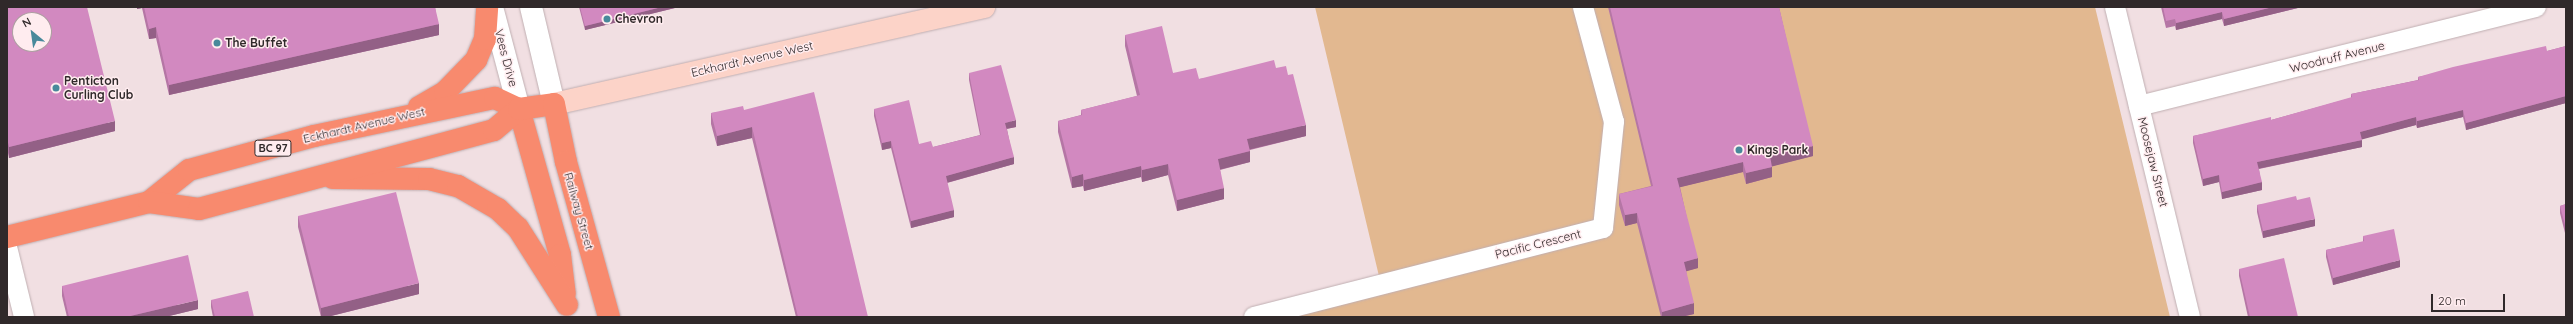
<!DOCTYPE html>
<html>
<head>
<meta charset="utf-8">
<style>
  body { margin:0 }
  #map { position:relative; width:2573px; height:324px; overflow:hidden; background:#f1dfe2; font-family:Quicksand,sans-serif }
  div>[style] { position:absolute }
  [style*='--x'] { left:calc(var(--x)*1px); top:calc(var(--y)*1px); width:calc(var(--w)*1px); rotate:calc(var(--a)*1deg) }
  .green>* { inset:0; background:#e2b890 }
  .roads { filter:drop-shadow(0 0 1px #c0afb2) drop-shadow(0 0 1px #c0afb2) }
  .minor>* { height:20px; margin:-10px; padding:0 10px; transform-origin:10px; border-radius:10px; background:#fff }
  .tertiary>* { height:22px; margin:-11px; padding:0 11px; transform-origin:11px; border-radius:11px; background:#fff }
  .secondary>* { height:22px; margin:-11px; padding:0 11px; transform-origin:11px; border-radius:11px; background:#fcd3c8 }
  .trunk>* { height:22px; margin:-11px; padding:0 11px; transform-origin:11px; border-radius:11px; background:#f88a6e }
  .wall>* { inset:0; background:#b576a5 }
  .shaded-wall>* { inset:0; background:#936086 }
  .building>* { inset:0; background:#d289c0 }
  .dots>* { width:11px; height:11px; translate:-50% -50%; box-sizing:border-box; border:2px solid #ffecef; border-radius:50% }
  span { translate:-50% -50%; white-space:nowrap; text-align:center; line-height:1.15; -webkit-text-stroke:3px #ffecef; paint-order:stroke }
  .shield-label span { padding:1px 3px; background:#ffecef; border:1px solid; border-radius:3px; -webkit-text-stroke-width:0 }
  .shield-label { font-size:11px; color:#30292a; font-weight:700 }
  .poi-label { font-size:12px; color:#30292a; font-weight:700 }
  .left { translate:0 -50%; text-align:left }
  .street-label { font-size:12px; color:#30292a }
  .frame { position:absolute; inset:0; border:8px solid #30292a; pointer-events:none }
  .north { position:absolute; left:12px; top:12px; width:40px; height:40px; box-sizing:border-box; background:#ffecef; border:1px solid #ac9ea0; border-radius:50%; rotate:331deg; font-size:11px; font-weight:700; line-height:16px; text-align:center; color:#30292a }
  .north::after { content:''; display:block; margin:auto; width:14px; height:18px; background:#48899b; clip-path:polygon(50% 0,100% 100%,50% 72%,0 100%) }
  .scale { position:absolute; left:2431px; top:294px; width:74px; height:18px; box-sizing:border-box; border:2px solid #30292a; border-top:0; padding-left:5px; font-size:12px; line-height:14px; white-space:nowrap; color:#30292a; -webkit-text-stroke:3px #ffecef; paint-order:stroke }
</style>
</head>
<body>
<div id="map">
  <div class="green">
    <div style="clip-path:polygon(1315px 7px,2095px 7px,2170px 317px,1291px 317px,1383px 293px)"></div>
  </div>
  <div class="roads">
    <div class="minor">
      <div style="--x:2115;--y:7;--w:319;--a:76.4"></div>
      <div style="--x:2139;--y:106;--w:409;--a:-14"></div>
      <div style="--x:7;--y:247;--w:72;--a:76.3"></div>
      <div style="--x:1254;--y:317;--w:360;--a:-14.3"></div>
      <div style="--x:1603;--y:228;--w:107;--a:-84.1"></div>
      <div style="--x:1614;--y:122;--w:119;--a:-105.1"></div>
    </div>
    <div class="tertiary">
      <div style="--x:492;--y:7;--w:106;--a:75.2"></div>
      <div style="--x:531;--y:7;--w:100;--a:76.7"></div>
    </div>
    <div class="secondary">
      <div style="--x:554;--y:104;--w:441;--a:-12.7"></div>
    </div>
    <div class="trunk">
      <div style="--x:419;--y:107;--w:30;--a:-30"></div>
      <div style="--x:445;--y:92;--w:45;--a:-45.9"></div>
      <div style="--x:476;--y:60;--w:23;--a:-67"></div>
      <div style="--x:485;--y:39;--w:32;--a:-86"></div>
      <div style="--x:519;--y:109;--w:152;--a:74.3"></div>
      <div style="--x:560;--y:255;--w:39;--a:83"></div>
      <div style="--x:333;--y:178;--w:96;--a:0.6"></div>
      <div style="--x:429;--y:179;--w:30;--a:14"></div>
      <div style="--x:458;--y:186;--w:46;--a:29.9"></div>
      <div style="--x:498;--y:209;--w:28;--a:44"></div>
      <div style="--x:518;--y:228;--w:91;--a:57.5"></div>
      <div style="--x:149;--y:202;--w:51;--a:-38.7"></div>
      <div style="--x:189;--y:170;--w:130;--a:-15.2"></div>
      <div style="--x:314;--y:136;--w:185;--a:-11.9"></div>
      <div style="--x:495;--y:98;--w:26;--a:25"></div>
      <div style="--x:7;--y:237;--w:146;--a:-13.8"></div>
      <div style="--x:149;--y:202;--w:50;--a:8"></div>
      <div style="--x:199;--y:209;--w:305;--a:-15"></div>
      <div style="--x:494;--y:130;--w:33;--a:-40"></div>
      <div style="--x:519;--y:109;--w:35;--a:-8"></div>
      <div style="--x:554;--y:104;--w:59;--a:78.3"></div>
      <div style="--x:566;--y:162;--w:161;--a:74.5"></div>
    </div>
  </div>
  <div class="wall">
    <div style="clip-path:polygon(7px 7px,115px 131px,9px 158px,7px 148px)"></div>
    <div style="clip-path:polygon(137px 7px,435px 7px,439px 35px,169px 95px,156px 38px,149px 39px,142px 8px,137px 9px)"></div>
    <div style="clip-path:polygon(579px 7px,679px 7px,585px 30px)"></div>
    <div style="clip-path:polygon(1608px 7px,1779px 7px,1813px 156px,1772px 166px,1772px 177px,1746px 184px,1743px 172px,1680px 187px,1698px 268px,1686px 271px,1694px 314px,1681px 317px,1661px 317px,1637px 223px,1625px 226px,1619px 205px,1619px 194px,1651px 186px)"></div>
    <div style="clip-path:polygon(2161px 7px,2302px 7px,2224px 26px,2222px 19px,2176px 30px,2175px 26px,2166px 28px)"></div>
    <div style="clip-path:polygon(1125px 35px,1173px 73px,1199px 79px,1276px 68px,1306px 136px,1250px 150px,1250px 162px,1220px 170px,1224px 199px,1177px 211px,1168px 175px,1142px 182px,1141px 177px,1084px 191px,1083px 186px,1072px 188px,1058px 132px,1058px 121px,1081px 115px,1081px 110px,1137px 96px,1125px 46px)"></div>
    <div style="clip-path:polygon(2566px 46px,2566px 103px,2466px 130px,2463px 117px,2417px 128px,2416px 125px,2361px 139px,2362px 147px,2259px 169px,2262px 190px,2222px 199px,2219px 182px,2203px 186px,2193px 143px,2193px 136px,2271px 120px,2351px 98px,2351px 94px,2418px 80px,2418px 77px,2547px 51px)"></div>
    <div style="clip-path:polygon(969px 73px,1016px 127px,1007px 129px,1014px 164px,947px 183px,954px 217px,911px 228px,891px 148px,882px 150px,874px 116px,874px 109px,919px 144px,933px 147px,980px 135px,969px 80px)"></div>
    <div style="clip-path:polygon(744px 110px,868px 317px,796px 317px,752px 138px,717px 146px,711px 124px,711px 113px)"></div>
    <div style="clip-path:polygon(2297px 200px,2315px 226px,2263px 238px,2257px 212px,2257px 205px)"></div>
    <div style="clip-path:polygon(2566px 204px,2566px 237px,2560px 213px,2560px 206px)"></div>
    <div style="clip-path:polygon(298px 216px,419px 294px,327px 317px,321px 317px,298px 227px)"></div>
    <div style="clip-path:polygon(2363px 236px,2400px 267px,2333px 285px,2326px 257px,2326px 250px,2363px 242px)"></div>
    <div style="clip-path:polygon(2239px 269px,2298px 317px,2248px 317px,2239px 276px)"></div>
    <div style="clip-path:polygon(62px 286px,198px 309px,165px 317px,67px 317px,62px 296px)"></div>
    <div style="clip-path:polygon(211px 300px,254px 317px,213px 317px,211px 307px)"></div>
  </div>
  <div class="shaded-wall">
    <div style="clip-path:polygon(137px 7px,142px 7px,142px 8px,137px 9px)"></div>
    <div style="clip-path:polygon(662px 7px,679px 7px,585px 30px,585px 26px)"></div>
    <div style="clip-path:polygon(2273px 7px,2302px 7px,2224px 26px,2224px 19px)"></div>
    <div style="clip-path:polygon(2222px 12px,2222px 19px,2176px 30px,2176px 23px)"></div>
    <div style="clip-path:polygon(439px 24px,439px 35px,169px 95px,169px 85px)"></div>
    <div style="clip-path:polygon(156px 27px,156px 38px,149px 39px,149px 29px)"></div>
    <div style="clip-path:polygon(2566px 96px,2566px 103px,2466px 130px,2466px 123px)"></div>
    <div style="clip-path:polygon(2463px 110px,2463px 117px,2417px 128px,2417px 121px)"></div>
    <div style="clip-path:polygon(2416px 117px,2416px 125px,2360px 140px,2360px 132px)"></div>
    <div style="clip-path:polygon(1016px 120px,1016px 127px,1005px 129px,1005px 123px)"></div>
    <div style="clip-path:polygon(115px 121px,115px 131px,9px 158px,9px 147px)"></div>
    <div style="clip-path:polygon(1306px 125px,1306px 136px,1247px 150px,1247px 139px)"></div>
    <div style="clip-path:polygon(752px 127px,752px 138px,717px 146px,717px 136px)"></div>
    <div style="clip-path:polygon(2362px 140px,2362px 147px,2257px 169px,2257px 162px)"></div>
    <div style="clip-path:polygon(891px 141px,891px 148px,882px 150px,882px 143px)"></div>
    <div style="clip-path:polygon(1813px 146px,1813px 156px,1770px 167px,1770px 156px)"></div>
    <div style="clip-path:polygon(1250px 151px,1250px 162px,1218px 170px,1218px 159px)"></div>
    <div style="clip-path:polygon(1014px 157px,1014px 164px,946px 183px,946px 176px)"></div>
    <div style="clip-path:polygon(1743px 162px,1743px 172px,1677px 188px,1677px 178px)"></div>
    <div style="clip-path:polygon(1168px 164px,1168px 175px,1142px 182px,1142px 170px)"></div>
    <div style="clip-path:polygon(1141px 166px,1141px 177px,1084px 191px,1084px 180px)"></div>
    <div style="clip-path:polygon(1772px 167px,1772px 177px,1746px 184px,1746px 173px)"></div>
    <div style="clip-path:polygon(1083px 174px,1083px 186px,1072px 188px,1072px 177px)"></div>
    <div style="clip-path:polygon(2219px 175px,2219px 182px,2203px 186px,2203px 179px)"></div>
    <div style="clip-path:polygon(2262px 182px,2262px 190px,2222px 199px,2222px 192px)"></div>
    <div style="clip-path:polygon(1224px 188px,1224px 199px,1177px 211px,1177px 200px)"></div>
    <div style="clip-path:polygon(954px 210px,954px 217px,911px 228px,911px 221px)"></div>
    <div style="clip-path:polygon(1637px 213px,1637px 223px,1625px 226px,1625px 215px)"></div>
    <div style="clip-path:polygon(2315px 219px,2315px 226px,2263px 238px,2263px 231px)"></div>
    <div style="clip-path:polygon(1698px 258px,1698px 268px,1684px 272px,1684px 262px)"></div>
    <div style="clip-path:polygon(2400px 260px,2400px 267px,2333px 285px,2333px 278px)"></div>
    <div style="clip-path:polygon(419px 283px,419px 294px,327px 317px,321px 317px,321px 308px)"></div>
    <div style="clip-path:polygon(198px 300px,198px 309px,165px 317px,126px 317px)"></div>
    <div style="clip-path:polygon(1694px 303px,1694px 314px,1681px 317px,1662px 317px,1662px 312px)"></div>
  </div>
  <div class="building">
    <div style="clip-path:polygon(evenodd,7px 7px,87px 7px,115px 121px,9px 147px,7px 138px,7px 7px,20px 20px,44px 20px,44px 44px,20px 44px,20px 20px)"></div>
    <div style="clip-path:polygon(144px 7px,435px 7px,439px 24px,169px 85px,156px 27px,149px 29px)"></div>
    <div style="clip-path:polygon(580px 7px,662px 7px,585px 26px)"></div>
    <div style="clip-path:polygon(1610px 7px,1779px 7px,1813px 146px,1770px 156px,1772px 167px,1746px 173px,1743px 162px,1677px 178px,1698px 258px,1684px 262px,1694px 303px,1662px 312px,1637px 213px,1625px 215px,1619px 194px,1653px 186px)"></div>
    <div style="clip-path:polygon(2163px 7px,2273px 7px,2224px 19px,2222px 12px,2176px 23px,2175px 19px,2166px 21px)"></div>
    <div style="clip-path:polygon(1162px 26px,1173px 73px,1196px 68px,1199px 79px,1274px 60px,1276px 68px,1286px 66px,1288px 75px,1293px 74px,1306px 125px,1247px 139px,1250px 151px,1218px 159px,1224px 188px,1177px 200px,1168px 164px,1142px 170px,1141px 166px,1084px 180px,1083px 174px,1072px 177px,1058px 121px,1082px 115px,1081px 110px,1140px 95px,1125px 35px)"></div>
    <div style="clip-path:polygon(2546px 46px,2547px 51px,2566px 46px,2566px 96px,2466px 123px,2463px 110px,2417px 121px,2416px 117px,2360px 132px,2362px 140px,2257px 162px,2262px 182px,2222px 192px,2219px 175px,2203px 179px,2193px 136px,2271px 117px,2271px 120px,2352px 97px,2351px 94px,2419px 80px,2418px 77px,2453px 67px)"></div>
    <div style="clip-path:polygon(1001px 65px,1016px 120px,1005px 123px,1014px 157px,946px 176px,954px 210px,911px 221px,891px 141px,882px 143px,874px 109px,909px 100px,919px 144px,931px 141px,933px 147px,981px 135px,969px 73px)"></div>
    <div style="clip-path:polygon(814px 92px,868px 317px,798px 317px,752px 127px,717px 136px,711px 113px,743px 106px,744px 110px)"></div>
    <div style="clip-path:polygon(396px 192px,419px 283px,321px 308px,298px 216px)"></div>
    <div style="clip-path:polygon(2296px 196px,2297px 200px,2310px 197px,2315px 219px,2263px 231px,2257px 205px)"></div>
    <div style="clip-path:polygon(2566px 204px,2566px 229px,2560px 206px)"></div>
    <div style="clip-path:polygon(2394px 229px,2400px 260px,2333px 278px,2326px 250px,2364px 241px,2363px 236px)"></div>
    <div style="clip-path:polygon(188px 255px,198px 300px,126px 317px,69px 317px,62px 286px)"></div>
    <div style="clip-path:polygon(2284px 258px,2298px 317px,2250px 317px,2239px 269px)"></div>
    <div style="clip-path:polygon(248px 291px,254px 317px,215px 317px,211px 300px)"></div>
  </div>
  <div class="dots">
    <div style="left:607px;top:19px;background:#48899b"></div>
    <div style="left:217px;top:43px;background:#48899b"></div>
    <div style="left:56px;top:88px;background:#48899b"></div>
    <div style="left:1739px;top:150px;background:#48899b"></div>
  </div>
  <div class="shield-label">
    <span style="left:273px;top:148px">BC 97</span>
  </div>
  <div class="poi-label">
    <span class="left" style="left:615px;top:19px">Chevron</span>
    <span class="left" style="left:225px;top:43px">The Buffet</span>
    <span class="left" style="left:64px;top:88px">Penticton<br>Curling Club</span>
    <span class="left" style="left:1747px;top:150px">Kings Park</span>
  </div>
  <div class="street-label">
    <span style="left:2337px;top:57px;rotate:-14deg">Woodruff Avenue</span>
    <span style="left:506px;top:58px;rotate:75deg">Vees Drive</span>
    <span style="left:752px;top:59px;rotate:-13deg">Eckhardt Avenue West</span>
    <span style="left:364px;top:125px;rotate:-13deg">Eckhardt Avenue West</span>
    <span style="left:2153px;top:162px;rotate:76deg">Moosejaw Street</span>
    <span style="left:579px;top:211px;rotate:74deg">Railway Street</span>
    <span style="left:1538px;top:244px;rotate:-14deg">Pacific Crescent</span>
  </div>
  <div class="frame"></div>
  <div class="north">N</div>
  <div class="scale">20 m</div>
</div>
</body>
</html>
